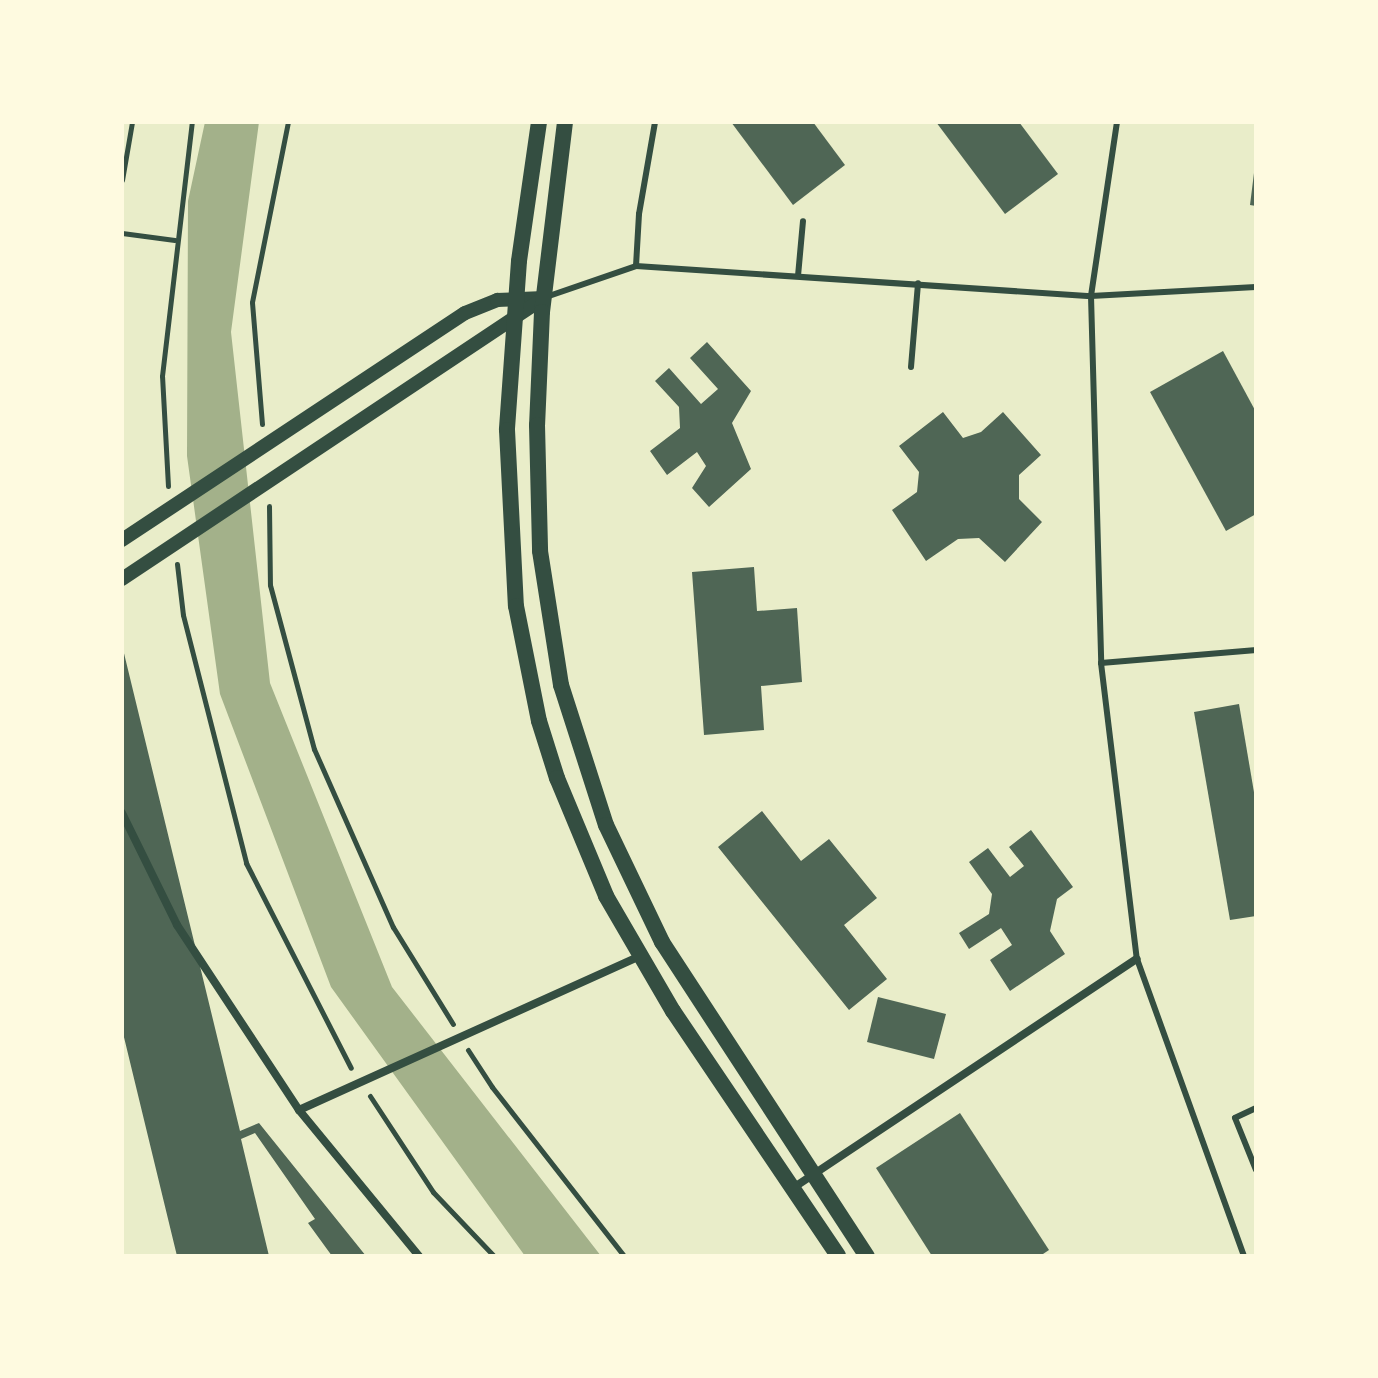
<!DOCTYPE html>
<html>
<head>
<meta charset="utf-8">
<style>
  body { margin:0 }
  #map { position:relative; width:1378px; height:1378px; overflow:hidden; background:#e9edc9; font-family:"Varela Round",sans-serif }
  div>[style] { position:absolute }
  [style*='--x'] { left:calc(var(--x)*1px); top:calc(var(--y)*1px); width:calc(var(--w)*1px); rotate:calc(var(--a)*1deg) }
  .water>* { inset:0; background:#a3b18a }
  .building>* { inset:0; background:#4f6655 }
  .path>* { height:5px; margin:-2.5px; padding:0 2.5px; transform-origin:2.5px; border-radius:2.5px; background:#344e41 }
  .service>* { height:6px; margin:-3px; padding:0 3px; transform-origin:3px; border-radius:3px; background:#344e41 }
  .minor>* { height:8px; margin:-4px; padding:0 4px; transform-origin:4px; border-radius:4px; background:#344e41 }
  .tertiary>* { height:14px; margin:-7px; padding:0 7px; transform-origin:7px; border-radius:7px; background:#344e41 }
  .secondary>* { height:16px; margin:-8px; padding:0 8px; transform-origin:8px; border-radius:8px; background:#344e41 }
  span { translate:-50% -50%; white-space:nowrap; text-align:center; line-height:1.15; -webkit-text-stroke:8px #fefae0; paint-order:stroke }
  .frame { position:absolute; inset:0; border:124px solid #fefae0; pointer-events:none }
</style>
</head>
<body>
<div id="map">
  <div class="water">
    <div style="clip-path:polygon(205px 122px,259px 122px,231px 332px,270px 683px,392px 987px,601px 1256px,525px 1256px,331px 987px,220px 694px,187px 456px,188px 201px)"></div>
  </div>
  <div class="building">
    <div style="clip-path:polygon(731px 122px,813px 122px,845px 165px,793px 205px)"></div>
    <div style="clip-path:polygon(936px 122px,1019px 122px,1058px 174px,1005px 214px)"></div>
    <div style="clip-path:polygon(1254px 173px,1256px 173px,1256px 206px,1250px 205px)"></div>
    <div style="clip-path:polygon(707px 342px,751px 391px,732px 423px,751px 469px,709px 507px,692px 488px,706px 466px,697px 452px,667px 475px,650px 451px,680px 428px,679px 407px,655px 381px,669px 368px,701px 404px,718px 389px,690px 358px)"></div>
    <div style="clip-path:polygon(1223px 351px,1256px 412px,1256px 514px,1226px 531px,1150px 392px)"></div>
    <div style="clip-path:polygon(943px 412px,963px 438px,981px 432px,1003px 412px,1041px 455px,1019px 475px,1019px 499px,1042px 522px,1005px 562px,979px 538px,958px 539px,926px 561px,892px 510px,917px 492px,919px 472px,899px 446px)"></div>
    <div style="clip-path:polygon(754px 567px,757px 611px,797px 608px,802px 682px,761px 686px,764px 730px,704px 735px,692px 572px)"></div>
    <div style="clip-path:polygon(122px 645px,240px 1131px,259px 1123px,366px 1256px,332px 1256px,308px 1223px,315px 1219px,255px 1133px,241px 1139px,269px 1256px,177px 1256px,122px 1029px)"></div>
    <div style="clip-path:polygon(1239px 704px,1256px 804px,1256px 916px,1230px 920px,1194px 712px)"></div>
    <div style="clip-path:polygon(762px 811px,801px 861px,829px 839px,877px 898px,844px 925px,887px 979px,849px 1010px,718px 847px)"></div>
    <div style="clip-path:polygon(1031px 830px,1073px 887px,1057px 899px,1050px 931px,1065px 954px,1010px 991px,990px 960px,1012px 945px,1001px 928px,969px 949px,959px 933px,989px 914px,992px 894px,969px 862px,988px 848px,1010px 877px,1024px 866px,1009px 847px)"></div>
    <div style="clip-path:polygon(878px 997px,946px 1014px,934px 1059px,867px 1042px)"></div>
    <div style="clip-path:polygon(960px 1113px,1049px 1250px,1040px 1256px,932px 1256px,876px 1168px)"></div>
  </div>
  <div class="path">
    <div style="--x:122;--y:180;--w:59;--a:-80.2"></div>
    <div style="--x:122;--y:233;--w:53;--a:7.5"></div>
    <div style="--x:262;--y:424;--w:122;--a:-94.7"></div>
    <div style="--x:252;--y:302;--w:184;--a:-78.7"></div>
    <div style="--x:168;--y:486;--w:110;--a:-93.1"></div>
    <div style="--x:162;--y:376;--w:256;--a:-83.3"></div>
    <div style="--x:269;--y:506;--w:79;--a:89.3"></div>
    <div style="--x:270;--y:585;--w:170;--a:75"></div>
    <div style="--x:314;--y:749;--w:195;--a:66.1"></div>
    <div style="--x:393;--y:927;--w:114;--a:58.3"></div>
    <div style="--x:177;--y:564;--w:51;--a:83.3"></div>
    <div style="--x:183;--y:615;--w:256;--a:75.7"></div>
    <div style="--x:246;--y:863;--w:230;--a:62.9"></div>
    <div style="--x:468;--y:1050;--w:44;--a:57"></div>
    <div style="--x:492;--y:1087;--w:214;--a:52"></div>
    <div style="--x:370;--y:1096;--w:115;--a:56.7"></div>
    <div style="--x:433;--y:1192;--w:88;--a:46.4"></div>
  </div>
  <div class="service">
    <div style="--x:1117;--y:122;--w:176;--a:98.5"></div>
    <div style="--x:1091;--y:296;--w:367;--a:88.4"></div>
    <div style="--x:1101;--y:663;--w:298;--a:83.1"></div>
    <div style="--x:1137;--y:959;--w:316;--a:70.2"></div>
    <div style="--x:636;--y:266;--w:52;--a:-86.7"></div>
    <div style="--x:639;--y:214;--w:93;--a:-80.1"></div>
    <div style="--x:798;--y:276;--w:55;--a:-84.8"></div>
    <div style="--x:546;--y:297;--w:95;--a:-19"></div>
    <div style="--x:636;--y:266;--w:456;--a:3.8"></div>
    <div style="--x:1091;--y:296;--w:165;--a:-3.1"></div>
    <div style="--x:911;--y:367;--w:84;--a:-85.2"></div>
    <div style="--x:1101;--y:663;--w:156;--a:-4.8"></div>
    <div style="--x:1256;--y:1108;--w:23;--a:155"></div>
    <div style="--x:1235;--y:1118;--w:56;--a:68"></div>
  </div>
  <div class="minor">
    <div style="--x:122;--y:813;--w:125;--a:63.8"></div>
    <div style="--x:177;--y:925;--w:222;--a:56.6"></div>
    <div style="--x:299;--y:1110;--w:189;--a:50.6"></div>
    <div style="--x:299;--y:1110;--w:374;--a:-24.3"></div>
    <div style="--x:793;--y:1188;--w:413;--a:-33.7"></div>
  </div>
  <div class="tertiary">
    <div style="--x:122;--y:540;--w:411;--a:-33.5"></div>
    <div style="--x:465;--y:313;--w:35;--a:-22"></div>
    <div style="--x:497;--y:300;--w:47;--a:-2.4"></div>
    <div style="--x:122;--y:579;--w:507;--a:-33.66"></div>
  </div>
  <div class="secondary">
    <div style="--x:539;--y:122;--w:140;--a:98.2"></div>
    <div style="--x:519;--y:261;--w:169;--a:94.1"></div>
    <div style="--x:507;--y:430;--w:176;--a:87.1"></div>
    <div style="--x:516;--y:606;--w:117;--a:78.7"></div>
    <div style="--x:539;--y:721;--w:60;--a:72.5"></div>
    <div style="--x:557;--y:778;--w:128;--a:67.4"></div>
    <div style="--x:606;--y:896;--w:133;--a:59.8"></div>
    <div style="--x:673;--y:1011;--w:295;--a:56"></div>
    <div style="--x:565;--y:122;--w:191;--a:96.9"></div>
    <div style="--x:542;--y:312;--w:113;--a:92.5"></div>
    <div style="--x:537;--y:425;--w:126;--a:88.6"></div>
    <div style="--x:540;--y:551;--w:136;--a:81.1"></div>
    <div style="--x:561;--y:685;--w:147;--a:72.2"></div>
    <div style="--x:606;--y:825;--w:130;--a:64.4"></div>
    <div style="--x:662;--y:942;--w:375;--a:56.9"></div>
  </div>
  <div class="frame"></div>
</div>
</body>
</html>
